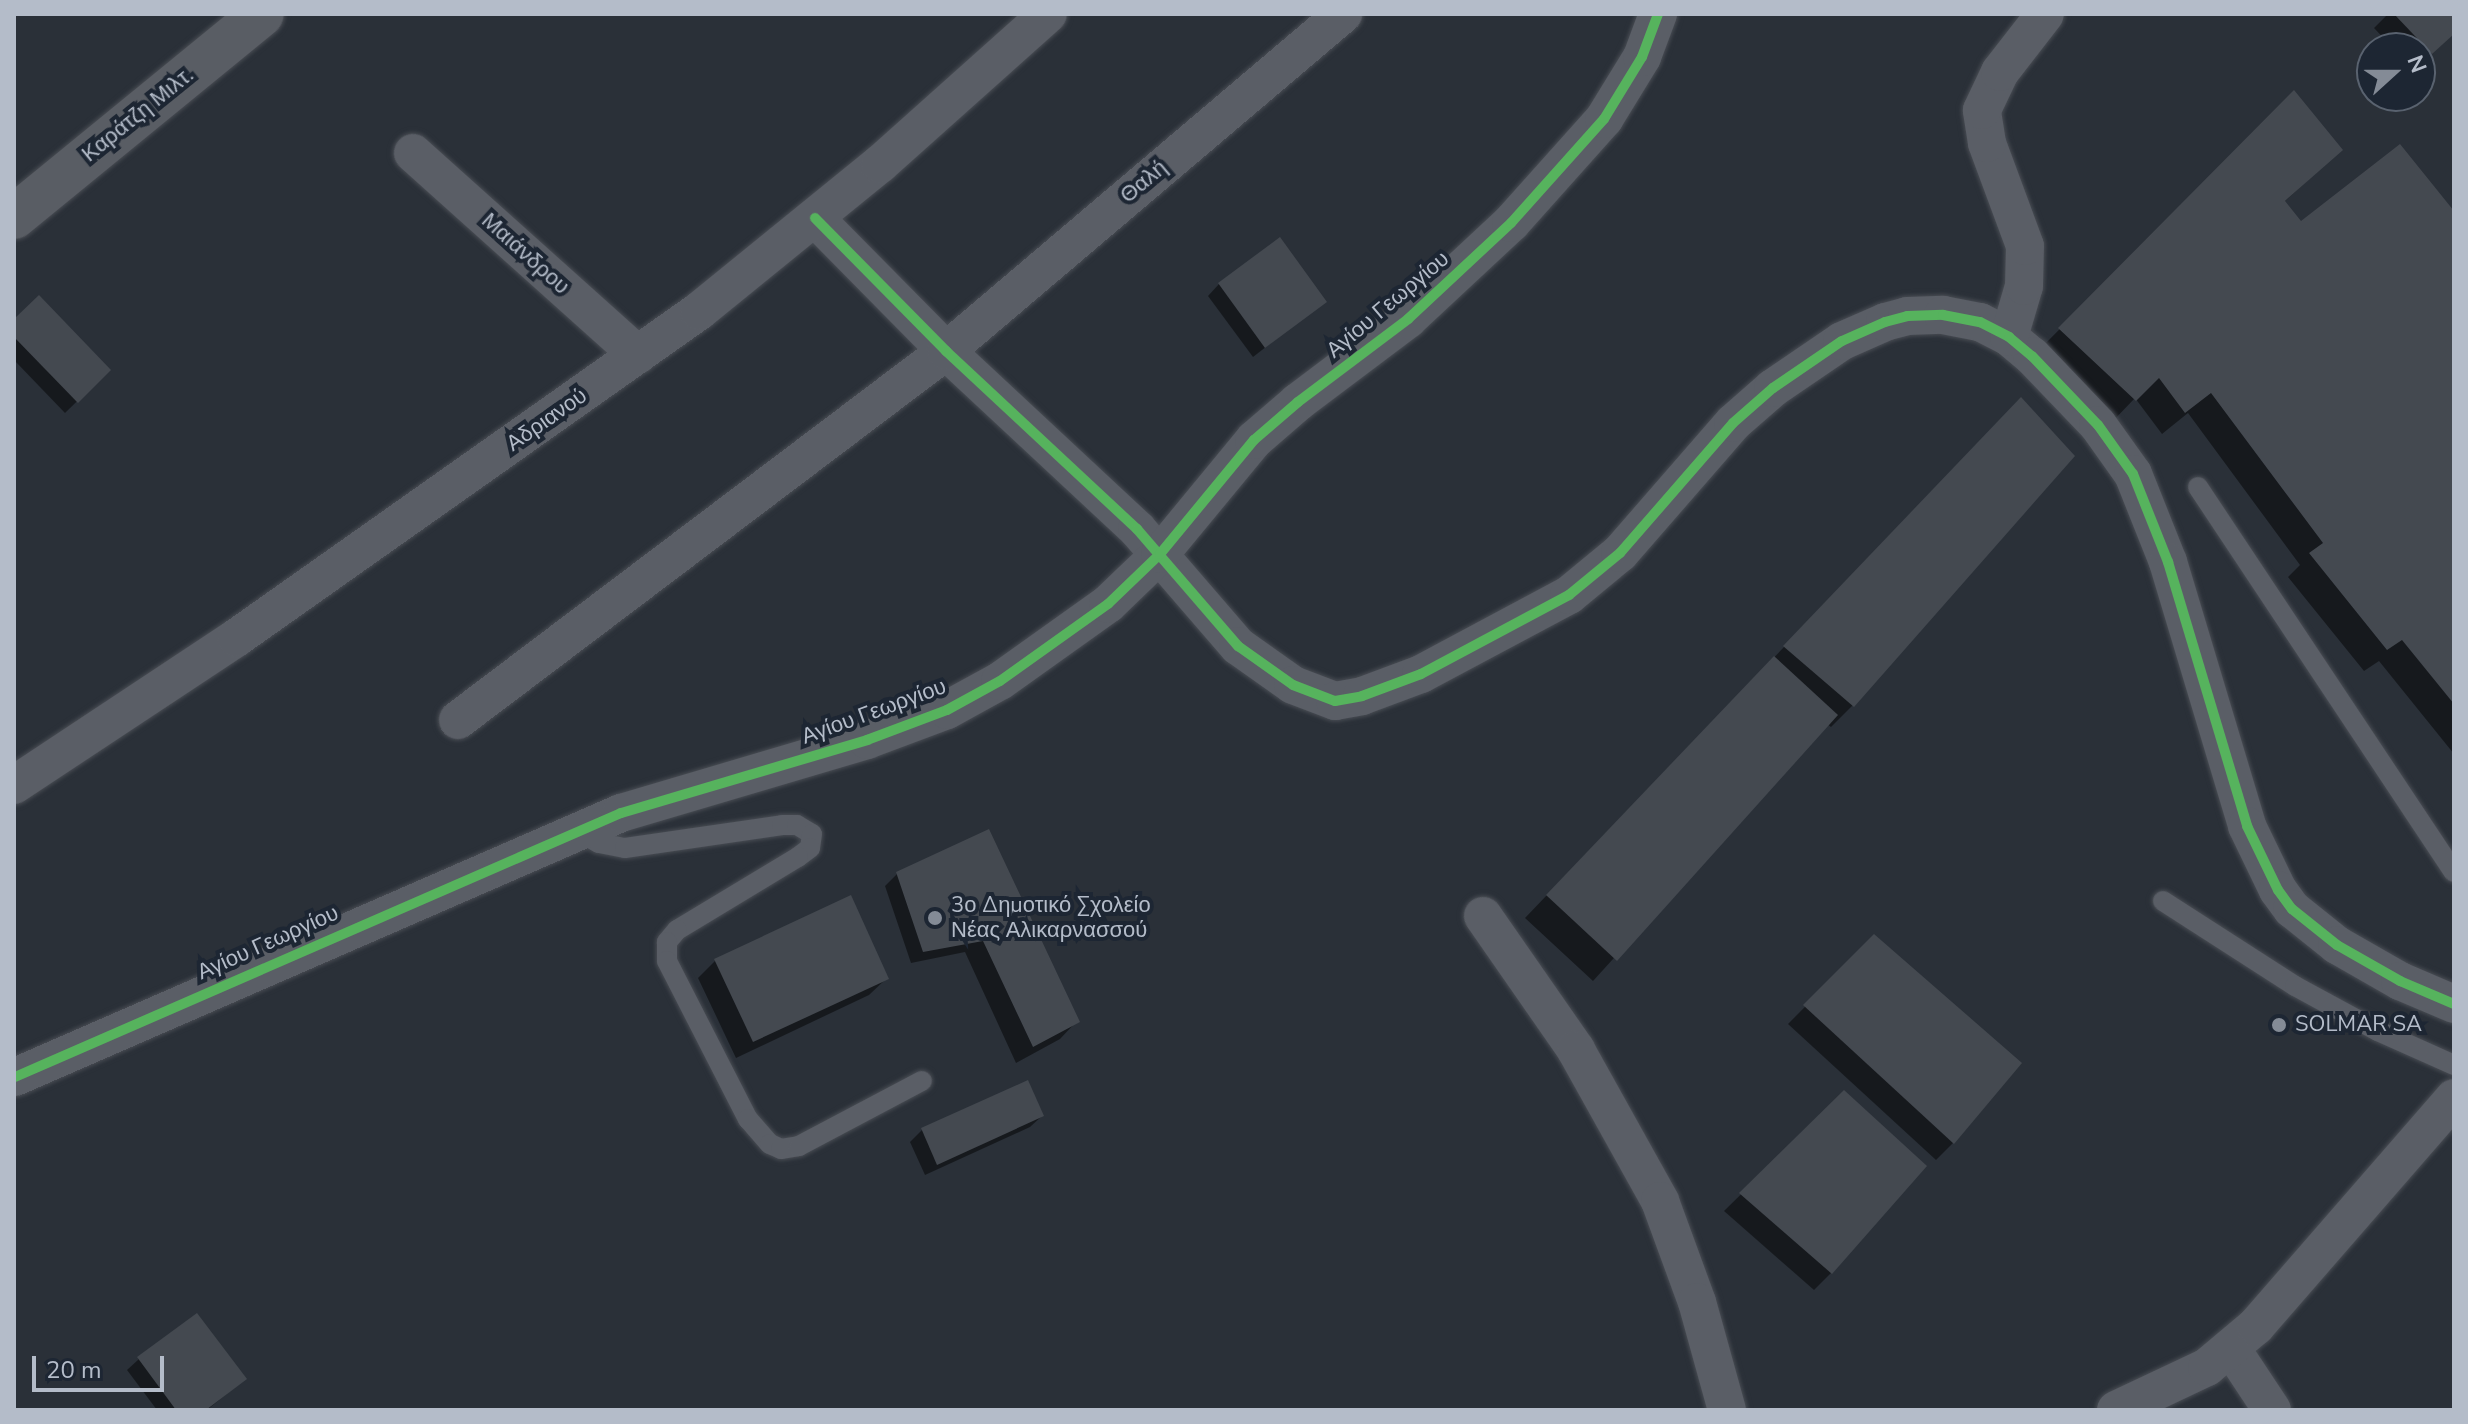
<!DOCTYPE html>
<html>
<head>
<meta charset="utf-8">
<style>
  body { margin:0 }
  #map { position:relative; width:2468px; height:1424px; overflow:hidden; background:#2a3038; font-family:"Nunito Sans",sans-serif }
  div>[style] { position:absolute }
  [style*='--x'] { left:calc(var(--x)*1px); top:calc(var(--y)*1px); width:calc(var(--w)*1px); rotate:calc(var(--a)*1deg) }
  .shadow>* { inset:0; background:#0007 }
  .building>* { inset:0; background:#444950 }
  .roads { filter:drop-shadow(0 0 2px #484c53) drop-shadow(0 0 2px #484c53) }
  .lane>* { height:20px; margin:-10px; padding:0 10px; transform-origin:10px; border-radius:10px; background:#5a5e66 }
  .street>* { height:38px; margin:-19px; padding:0 19px; transform-origin:19px; border-radius:19px; background:#5a5e66 }
  .secondary>* { height:44px; margin:-22px; padding:0 22px; transform-origin:22px; border-radius:22px; background:#595d64 }
  .cycleway>* { height:10px; margin:-5px; padding:0 5px; transform-origin:5px; border-radius:5px; background:#56b35d }
  .dots>* { width:22px; height:22px; translate:-50% -50%; box-sizing:border-box; border:4px solid #1d2633; border-radius:50% }
  span { translate:-50% -50%; white-space:nowrap; text-align:center; line-height:1.15; -webkit-text-stroke:8px #1d2633; paint-order:stroke }
  .street-label { font-size:22px; color:#b4bcc9 }
  .poi-label { font-size:22px; color:#b4bcc9 }
  .left { translate:0 -50%; text-align:left }
  .frame { position:absolute; inset:0; border:16px solid #b4bcc9; pointer-events:none }
  .north { position:absolute; left:2356px; top:32px; width:80px; height:80px; box-sizing:border-box; background:#1d2633; border:2px solid #59626f; border-radius:50%; rotate:69deg; font-size:22px; font-weight:700; line-height:32px; text-align:center; color:#b4bcc9 }
  .north::after { content:''; display:block; margin:auto; width:28px; height:36px; background:#848b96; clip-path:polygon(50% 0,100% 100%,50% 72%,0 100%) }
  .scale { position:absolute; left:32px; top:1356px; width:132px; height:36px; box-sizing:border-box; border:4px solid #b4bcc9; border-top:0; padding-left:10px; font-size:24px; line-height:28px; white-space:nowrap; color:#b4bcc9; -webkit-text-stroke:6px #1d2633; paint-order:stroke }
</style>
</head>
<body>
<div id="map">
  <div class="shadow">
    <div style="clip-path:polygon(2388px 14px,2454px 14px,2454px 32px,2420px 64px,2420px 48px,2393px 48px,2374px 28px)"></div>
    <div style="clip-path:polygon(2294px 93px,2341px 150px,2283px 203px,2301px 224px,2454px 214px,2454px 754px,2379px 661px,2364px 671px,2288px 577px,2300px 565px,2188px 413px,2162px 434px,2135px 398px,2112px 422px,2037px 352px)"></div>
    <div style="clip-path:polygon(1219px 284px,1324px 302px,1253px 357px,1208px 296px)"></div>
    <div style="clip-path:polygon(14px 322px,109px 370px,65px 413px,14px 360px)"></div>
    <div style="clip-path:polygon(1999px 422px,1853px 705px,1831px 727px,1827px 724px,1593px 981px,1525px 918px)"></div>
    <div style="clip-path:polygon(988px 832px,1077px 1021px,1060px 1039px,1016px 1063px,965px 952px,911px 963px,885px 886px,897px 874px)"></div>
    <div style="clip-path:polygon(1874px 937px,1953px 1143px,1936px 1160px,1788px 1024px)"></div>
    <div style="clip-path:polygon(715px 961px,887px 978px,869px 995px,736px 1058px,698px 978px)"></div>
    <div style="clip-path:polygon(1027px 1083px,1042px 1116px,1030px 1127px,925px 1175px,910px 1142px,922px 1130px)"></div>
    <div style="clip-path:polygon(1844px 1093px,1831px 1273px,1814px 1290px,1724px 1211px)"></div>
    <div style="clip-path:polygon(139px 1359px,245px 1379px,207px 1410px,157px 1410px,127px 1370px)"></div>
  </div>
  <div class="building">
    <div style="clip-path:polygon(2394px 14px,2454px 14px,2454px 34px,2432px 54px)"></div>
    <div style="clip-path:polygon(2294px 90px,2343px 150px,2285px 201px,2301px 221px,2400px 144px,2454px 211px,2454px 704px,2402px 640px,2387px 650px,2309px 553px,2323px 543px,2211px 393px,2185px 413px,2159px 378px,2136px 401px,2058px 328px)"></div>
    <div style="clip-path:polygon(1280px 237px,1327px 302px,1265px 348px,1218px 283px)"></div>
    <div style="clip-path:polygon(39px 295px,111px 370px,78px 403px,14px 337px,14px 319px)"></div>
    <div style="clip-path:polygon(2021px 397px,2075px 456px,1854px 707px,1783px 646px)"></div>
    <div style="clip-path:polygon(1774px 656px,1838px 715px,1617px 961px,1546px 895px)"></div>
    <div style="clip-path:polygon(989px 829px,1080px 1022px,1033px 1047px,983px 941px,923px 952px,896px 872px)"></div>
    <div style="clip-path:polygon(851px 895px,889px 979px,753px 1042px,714px 959px)"></div>
    <div style="clip-path:polygon(1874px 934px,2022px 1063px,1954px 1144px,1803px 1005px)"></div>
    <div style="clip-path:polygon(1028px 1080px,1044px 1116px,937px 1165px,921px 1128px)"></div>
    <div style="clip-path:polygon(1844px 1090px,1927px 1166px,1832px 1274px,1739px 1193px)"></div>
    <div style="clip-path:polygon(197px 1313px,247px 1379px,206px 1410px,176px 1410px,137px 1357px)"></div>
  </div>
  <div class="roads">
    <div class="lane">
      <div style="--x:2198;--y:487;--w:462;--a:56.4"></div>
      <div style="--x:578;--y:831;--w:24;--a:30"></div>
      <div style="--x:599;--y:843;--w:26;--a:11"></div>
      <div style="--x:625;--y:848;--w:159;--a:-8.3"></div>
      <div style="--x:782;--y:825;--w:15;--a:0"></div>
      <div style="--x:797;--y:825;--w:17;--a:31"></div>
      <div style="--x:812;--y:834;--w:14;--a:98"></div>
      <div style="--x:810;--y:848;--w:15;--a:143"></div>
      <div style="--x:798;--y:857;--w:141;--a:148.9"></div>
      <div style="--x:677;--y:930;--w:16;--a:130"></div>
      <div style="--x:667;--y:942;--w:19;--a:90"></div>
      <div style="--x:667;--y:961;--w:178;--a:62.9"></div>
      <div style="--x:748;--y:1119;--w:33;--a:49"></div>
      <div style="--x:770;--y:1144;--w:12;--a:24"></div>
      <div style="--x:781;--y:1149;--w:18;--a:-9"></div>
      <div style="--x:799;--y:1146;--w:139;--a:-27.9"></div>
      <div style="--x:2163;--y:901;--w:157;--a:32.8"></div>
      <div style="--x:2295;--y:986;--w:94;--a:28.5"></div>
      <div style="--x:2378;--y:1031;--w:83;--a:24.1"></div>
    </div>
    <div class="street">
      <div style="--x:413;--y:153;--w:302;--a:41.9"></div>
      <div style="--x:815;--y:218;--w:187;--a:45.4"></div>
      <div style="--x:946;--y:351;--w:261;--a:43"></div>
      <div style="--x:1137;--y:529;--w:155;--a:49.2"></div>
      <div style="--x:1238;--y:646;--w:67;--a:35.3"></div>
      <div style="--x:1293;--y:685;--w:45;--a:20.9"></div>
      <div style="--x:1335;--y:701;--w:27;--a:-10"></div>
      <div style="--x:1362;--y:696;--w:63;--a:-20.4"></div>
      <div style="--x:1421;--y:674;--w:168;--a:-28.1"></div>
      <div style="--x:1569;--y:595;--w:66;--a:-39.5"></div>
      <div style="--x:1620;--y:553;--w:172;--a:-49"></div>
      <div style="--x:1733;--y:423;--w:53;--a:-41.2"></div>
      <div style="--x:1773;--y:388;--w:83;--a:-34.3"></div>
      <div style="--x:1842;--y:341;--w:47;--a:-23.8"></div>
      <div style="--x:1885;--y:322;--w:23;--a:-15"></div>
      <div style="--x:1907;--y:316;--w:36;--a:-2"></div>
      <div style="--x:1943;--y:315;--w:38;--a:11"></div>
      <div style="--x:1980;--y:322;--w:33;--a:27"></div>
      <div style="--x:2009;--y:337;--w:30;--a:40"></div>
      <div style="--x:2032;--y:356;--w:95;--a:46.3"></div>
      <div style="--x:2098;--y:425;--w:60;--a:54.5"></div>
      <div style="--x:2133;--y:474;--w:95;--a:68.3"></div>
      <div style="--x:2168;--y:562;--w:276;--a:73.3"></div>
      <div style="--x:2247;--y:826;--w:71;--a:64.2"></div>
      <div style="--x:2278;--y:890;--w:24;--a:54"></div>
      <div style="--x:2292;--y:909;--w:58;--a:38.7"></div>
      <div style="--x:2337;--y:945;--w:73;--a:29.7"></div>
      <div style="--x:2400;--y:981;--w:59;--a:23.1"></div>
      <div style="--x:2009;--y:337;--w:53;--a:-73.6"></div>
      <div style="--x:2024;--y:286;--w:40;--a:-88.6"></div>
      <div style="--x:2025;--y:246;--w:110;--a:-110.3"></div>
      <div style="--x:1987;--y:143;--w:33;--a:-99"></div>
      <div style="--x:1982;--y:110;--w:42;--a:-64.7"></div>
      <div style="--x:2000;--y:72;--w:73;--a:-52.2"></div>
      <div style="--x:458;--y:720;--w:612;--a:-37.09"></div>
      <div style="--x:946;--y:351;--w:521;--a:-40.33"></div>
      <div style="--x:14;--y:785;--w:266;--a:-33.5"></div>
      <div style="--x:236;--y:638;--w:567;--a:-35.23"></div>
      <div style="--x:699;--y:311;--w:233;--a:-39.1"></div>
      <div style="--x:880;--y:164;--w:225;--a:-41.8"></div>
      <div style="--x:1483;--y:916;--w:163;--a:55.2"></div>
      <div style="--x:1576;--y:1050;--w:173;--a:60.9"></div>
      <div style="--x:1660;--y:1201;--w:108;--a:69.9"></div>
      <div style="--x:1697;--y:1302;--w:112;--a:74.5"></div>
      <div style="--x:15;--y:1077;--w:661;--a:-23.54"></div>
      <div style="--x:621;--y:813;--w:257;--a:-16.5"></div>
      <div style="--x:867;--y:740;--w:85;--a:-20.6"></div>
      <div style="--x:947;--y:710;--w:60;--a:-28.7"></div>
      <div style="--x:1000;--y:681;--w:133;--a:-35.5"></div>
      <div style="--x:1108;--y:604;--w:72;--a:-43.9"></div>
      <div style="--x:1160;--y:554;--w:148;--a:-50.5"></div>
      <div style="--x:1254;--y:440;--w:58;--a:-40.8"></div>
      <div style="--x:1298;--y:402;--w:138;--a:-37"></div>
      <div style="--x:1408;--y:319;--w:141;--a:-43"></div>
      <div style="--x:1511;--y:223;--w:140;--a:-48.2"></div>
      <div style="--x:1604;--y:119;--w:73;--a:-58.5"></div>
      <div style="--x:1642;--y:57;--w:46;--a:-69.6"></div>
      <div style="--x:2231;--y:1348;--w:74;--a:56.5"></div>
      <div style="--x:2116;--y:1410;--w:101;--a:-25.3"></div>
      <div style="--x:2207;--y:1367;--w:64;--a:-39.9"></div>
      <div style="--x:2256;--y:1326;--w:302;--a:-49"></div>
    </div>
    <div class="secondary">
      <div style="--x:14;--y:217;--w:320;--a:-39.3"></div>
    </div>
  </div>
  <div class="cycleway">
    <div style="--x:815;--y:218;--w:187;--a:45.4"></div>
    <div style="--x:946;--y:351;--w:261;--a:43"></div>
    <div style="--x:1137;--y:529;--w:155;--a:49.2"></div>
    <div style="--x:1238;--y:646;--w:67;--a:35.3"></div>
    <div style="--x:1293;--y:685;--w:45;--a:20.9"></div>
    <div style="--x:1335;--y:701;--w:27;--a:-10"></div>
    <div style="--x:1362;--y:696;--w:63;--a:-20.4"></div>
    <div style="--x:1421;--y:674;--w:168;--a:-28.1"></div>
    <div style="--x:1569;--y:595;--w:66;--a:-39.5"></div>
    <div style="--x:1620;--y:553;--w:172;--a:-49"></div>
    <div style="--x:1733;--y:423;--w:53;--a:-41.2"></div>
    <div style="--x:1773;--y:388;--w:83;--a:-34.3"></div>
    <div style="--x:1842;--y:341;--w:47;--a:-23.8"></div>
    <div style="--x:1885;--y:322;--w:23;--a:-15"></div>
    <div style="--x:1907;--y:316;--w:36;--a:-2"></div>
    <div style="--x:1943;--y:315;--w:38;--a:11"></div>
    <div style="--x:1980;--y:322;--w:33;--a:27"></div>
    <div style="--x:2009;--y:337;--w:30;--a:40"></div>
    <div style="--x:2032;--y:356;--w:95;--a:46.3"></div>
    <div style="--x:2098;--y:425;--w:60;--a:54.5"></div>
    <div style="--x:2133;--y:474;--w:95;--a:68.3"></div>
    <div style="--x:2168;--y:562;--w:276;--a:73.3"></div>
    <div style="--x:2247;--y:826;--w:71;--a:64.2"></div>
    <div style="--x:2278;--y:890;--w:24;--a:54"></div>
    <div style="--x:2292;--y:909;--w:58;--a:38.7"></div>
    <div style="--x:2337;--y:945;--w:73;--a:29.7"></div>
    <div style="--x:2400;--y:981;--w:59;--a:23.1"></div>
    <div style="--x:15;--y:1077;--w:661;--a:-23.54"></div>
    <div style="--x:621;--y:813;--w:257;--a:-16.5"></div>
    <div style="--x:867;--y:740;--w:85;--a:-20.6"></div>
    <div style="--x:947;--y:710;--w:60;--a:-28.7"></div>
    <div style="--x:1000;--y:681;--w:133;--a:-35.5"></div>
    <div style="--x:1108;--y:604;--w:72;--a:-43.9"></div>
    <div style="--x:1160;--y:554;--w:148;--a:-50.5"></div>
    <div style="--x:1254;--y:440;--w:58;--a:-40.8"></div>
    <div style="--x:1298;--y:402;--w:138;--a:-37"></div>
    <div style="--x:1408;--y:319;--w:141;--a:-43"></div>
    <div style="--x:1511;--y:223;--w:140;--a:-48.2"></div>
    <div style="--x:1604;--y:119;--w:73;--a:-58.5"></div>
    <div style="--x:1642;--y:57;--w:46;--a:-69.6"></div>
  </div>
  <div class="dots">
    <div style="left:935px;top:918px;background:#848b96"></div>
    <div style="left:2279px;top:1025px;background:#848b96"></div>
  </div>
  <div class="street-label">
    <span style="left:138px;top:115px;rotate:-39deg">Καράτζη Μιλτ.</span>
    <span style="left:1144px;top:182px;rotate:-40deg">Θαλή</span>
    <span style="left:525px;top:254px;rotate:42deg">Μαιάνδρου</span>
    <span style="left:1388px;top:305px;rotate:-40deg">Αγίου Γεωργίου</span>
    <span style="left:547px;top:420px;rotate:-35deg">Αδριανού</span>
    <span style="left:874px;top:712px;rotate:-20deg">Αγίου Γεωργίου</span>
    <span style="left:268px;top:943px;rotate:-24deg">Αγίου Γεωργίου</span>
  </div>
  <div class="poi-label">
    <span class="left" style="left:951px;top:918px">3ο Δημοτικό Σχολείο<br>Νέας Αλικαρνασσού</span>
    <span class="left" style="left:2295px;top:1025px">SOLMAR SA</span>
  </div>
  <div class="frame"></div>
  <div class="north">N</div>
  <div class="scale">20 m</div>
</div>
</body>
</html>
